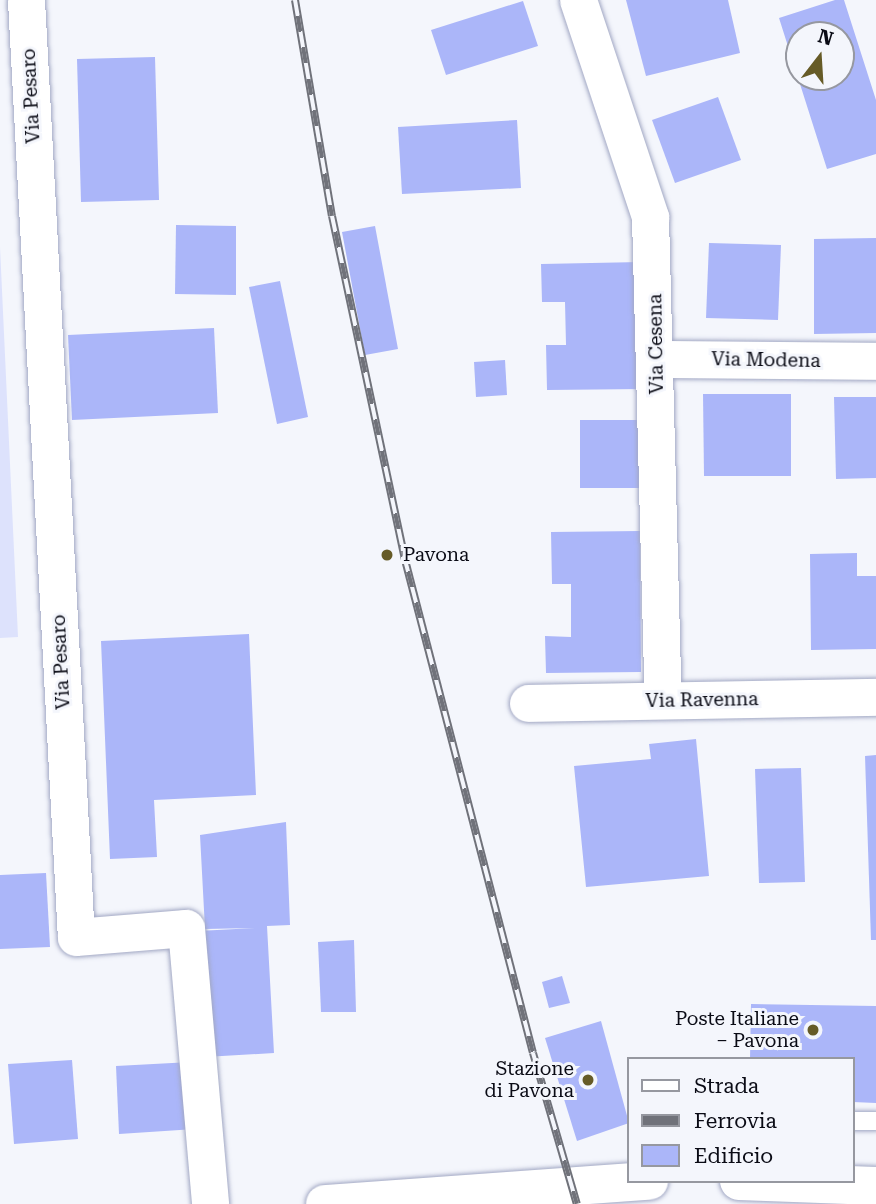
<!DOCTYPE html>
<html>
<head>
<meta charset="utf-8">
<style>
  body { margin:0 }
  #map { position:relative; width:876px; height:1204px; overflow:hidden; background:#f4f6fc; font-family:"Roboto Serif",serif }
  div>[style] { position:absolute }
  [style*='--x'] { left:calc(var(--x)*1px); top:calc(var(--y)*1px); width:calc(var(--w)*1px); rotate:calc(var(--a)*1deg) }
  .green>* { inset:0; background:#dde2fc }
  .building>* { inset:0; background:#abb6f9 }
  .roads { filter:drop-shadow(0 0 2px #a2a8c4) drop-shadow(0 0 2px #a2a8c4) }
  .lane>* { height:18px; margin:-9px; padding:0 9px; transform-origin:9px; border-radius:9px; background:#fff }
  .street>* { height:37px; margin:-18.5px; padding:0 18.5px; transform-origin:18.5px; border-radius:18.5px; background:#fff }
  .secondary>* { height:38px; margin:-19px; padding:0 19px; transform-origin:19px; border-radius:19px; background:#fff }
  .rail>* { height:8px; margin-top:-4px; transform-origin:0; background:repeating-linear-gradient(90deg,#f4f6fc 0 16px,#70727a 0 32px); box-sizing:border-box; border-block:2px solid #70727a }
  .dots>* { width:19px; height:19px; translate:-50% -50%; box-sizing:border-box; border:4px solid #f4f6fc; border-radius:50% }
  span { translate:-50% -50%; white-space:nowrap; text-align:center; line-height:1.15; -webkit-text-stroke:6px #f4f6fc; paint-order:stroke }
  .street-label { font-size:19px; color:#0a0b15 }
  .poi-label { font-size:19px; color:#0a0b15 }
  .left { translate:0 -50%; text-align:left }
  .right { translate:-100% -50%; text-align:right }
  .legend { position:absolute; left:627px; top:1057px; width:228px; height:126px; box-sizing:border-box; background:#f4f6fc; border:2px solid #9698a0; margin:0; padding:9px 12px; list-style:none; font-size:21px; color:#0a0b15 }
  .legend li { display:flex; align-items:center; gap:14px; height:35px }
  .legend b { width:35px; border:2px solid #9698a0 }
  .north { position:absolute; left:785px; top:21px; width:70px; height:70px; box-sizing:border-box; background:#f4f6fc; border:2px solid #9698a0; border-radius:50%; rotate:17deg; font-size:19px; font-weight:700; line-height:28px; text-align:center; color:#0a0b15 }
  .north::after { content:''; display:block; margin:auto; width:24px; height:32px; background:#665b27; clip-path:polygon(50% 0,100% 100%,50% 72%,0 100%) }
</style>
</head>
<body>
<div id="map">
  <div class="green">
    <div style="clip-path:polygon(0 247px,18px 637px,0 638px)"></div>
  </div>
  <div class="building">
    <div style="clip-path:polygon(626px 0,728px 0,740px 53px,646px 76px)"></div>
    <div style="clip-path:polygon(evenodd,835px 0,844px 0,876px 100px,876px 154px,827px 169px,779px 18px,835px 0,799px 35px,841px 35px,841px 77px,799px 77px,799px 35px)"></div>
    <div style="clip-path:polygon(523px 1px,538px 46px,446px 75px,431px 30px)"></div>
    <div style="clip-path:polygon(155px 57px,159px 200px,81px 202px,77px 59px)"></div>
    <div style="clip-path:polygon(718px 97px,741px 160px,675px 183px,652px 120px)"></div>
    <div style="clip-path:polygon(517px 120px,521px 188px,402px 194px,398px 127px)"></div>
    <div style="clip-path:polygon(176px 225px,236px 226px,236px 295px,175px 294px)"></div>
    <div style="clip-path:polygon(375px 226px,398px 349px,365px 355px,342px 232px)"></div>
    <div style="clip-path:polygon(876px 238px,876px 333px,814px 334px,814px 239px)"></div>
    <div style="clip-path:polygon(709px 243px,781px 245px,778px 320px,706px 318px)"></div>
    <div style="clip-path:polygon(641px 262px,643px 389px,547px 390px,546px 345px,566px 345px,565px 302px,542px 302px,541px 264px)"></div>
    <div style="clip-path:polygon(280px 281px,308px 417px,277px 424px,249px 287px)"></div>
    <div style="clip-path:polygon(214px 328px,218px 413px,72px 420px,68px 335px)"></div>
    <div style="clip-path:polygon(505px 360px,507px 395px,476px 397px,474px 362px)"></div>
    <div style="clip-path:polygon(703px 394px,791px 394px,791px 476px,704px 476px)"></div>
    <div style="clip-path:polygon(834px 397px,876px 397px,876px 478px,836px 479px)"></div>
    <div style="clip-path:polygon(580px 420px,650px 420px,650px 488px,580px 488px)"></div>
    <div style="clip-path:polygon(640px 531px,641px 672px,546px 673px,545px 636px,571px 637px,571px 584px,552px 584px,551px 532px)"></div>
    <div style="clip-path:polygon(857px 553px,857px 576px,876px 576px,876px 649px,811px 650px,810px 554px)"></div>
    <div style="clip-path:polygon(249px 634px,256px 795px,154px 800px,157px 857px,110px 859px,101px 641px)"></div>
    <div style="clip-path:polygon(696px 739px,709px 876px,586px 887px,574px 766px,651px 759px,649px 744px)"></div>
    <div style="clip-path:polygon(876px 755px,876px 940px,871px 940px,865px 756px)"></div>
    <div style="clip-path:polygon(801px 768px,805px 882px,759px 883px,755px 769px)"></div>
    <div style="clip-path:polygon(286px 822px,290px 925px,267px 926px,274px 1053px,205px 1057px,198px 931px,255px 928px,205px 929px,200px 835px)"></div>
    <div style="clip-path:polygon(46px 873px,50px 947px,0 949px,0 875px)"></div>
    <div style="clip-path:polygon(354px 940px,356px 1012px,321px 1012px,318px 942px)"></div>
    <div style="clip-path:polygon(562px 976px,570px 1003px,549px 1008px,542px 982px)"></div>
    <div style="clip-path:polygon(751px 1004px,876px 1006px,876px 1103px,853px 1102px,853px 1059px,750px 1059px)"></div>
    <div style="clip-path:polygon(601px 1021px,629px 1123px,577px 1141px,545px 1038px)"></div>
    <div style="clip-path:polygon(72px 1060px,78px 1139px,14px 1144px,8px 1064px)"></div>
    <div style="clip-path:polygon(191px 1062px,195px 1129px,119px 1134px,116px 1066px)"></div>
  </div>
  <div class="roads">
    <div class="lane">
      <div style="--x:853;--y:1121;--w:23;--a:0"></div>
    </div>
    <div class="street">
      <div style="--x:26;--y:0;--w:938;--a:86.95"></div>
      <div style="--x:76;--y:937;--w:110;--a:-4.7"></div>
      <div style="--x:186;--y:928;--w:277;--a:85"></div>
      <div style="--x:578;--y:0;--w:229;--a:71.6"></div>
      <div style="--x:650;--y:217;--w:483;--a:88.5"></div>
      <div style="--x:656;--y:359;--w:220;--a:0.5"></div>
      <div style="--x:528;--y:703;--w:348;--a:-1"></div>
    </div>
    <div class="secondary">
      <div style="--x:739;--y:1181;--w:137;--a:2.1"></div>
      <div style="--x:325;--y:1204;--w:325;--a:-4.1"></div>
    </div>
  </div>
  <div class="rail">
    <div style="--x:295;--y:0;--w:219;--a:80.3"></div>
    <div style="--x:332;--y:216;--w:348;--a:78"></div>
    <div style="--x:404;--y:556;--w:513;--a:75.45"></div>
    <div style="--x:533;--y:1053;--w:157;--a:73.8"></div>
  </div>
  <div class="dots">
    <div style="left:387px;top:555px;background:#665b27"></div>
    <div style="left:813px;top:1030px;background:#665b27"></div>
    <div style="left:588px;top:1080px;background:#665b27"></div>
  </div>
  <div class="street-label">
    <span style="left:31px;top:96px;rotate:-93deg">Via Pesaro</span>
    <span style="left:656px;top:344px;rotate:-91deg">Via Cesena</span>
    <span style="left:766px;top:360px;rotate:1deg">Via Modena</span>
    <span style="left:61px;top:662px;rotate:-93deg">Via Pesaro</span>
    <span style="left:702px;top:700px;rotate:-1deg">Via Ravenna</span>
  </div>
  <div class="poi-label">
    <span class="left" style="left:403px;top:555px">Pavona</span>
    <span class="right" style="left:799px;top:1030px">Poste Italiane<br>– Pavona</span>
    <span class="right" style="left:574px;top:1080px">Stazione<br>di Pavona</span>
  </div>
  <ul class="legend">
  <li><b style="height:9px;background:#fff"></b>Strada</li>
  <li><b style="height:9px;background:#70727a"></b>Ferrovia</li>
  <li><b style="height:19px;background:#abb6f9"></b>Edificio</li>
  </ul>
  <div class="north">N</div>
</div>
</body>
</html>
